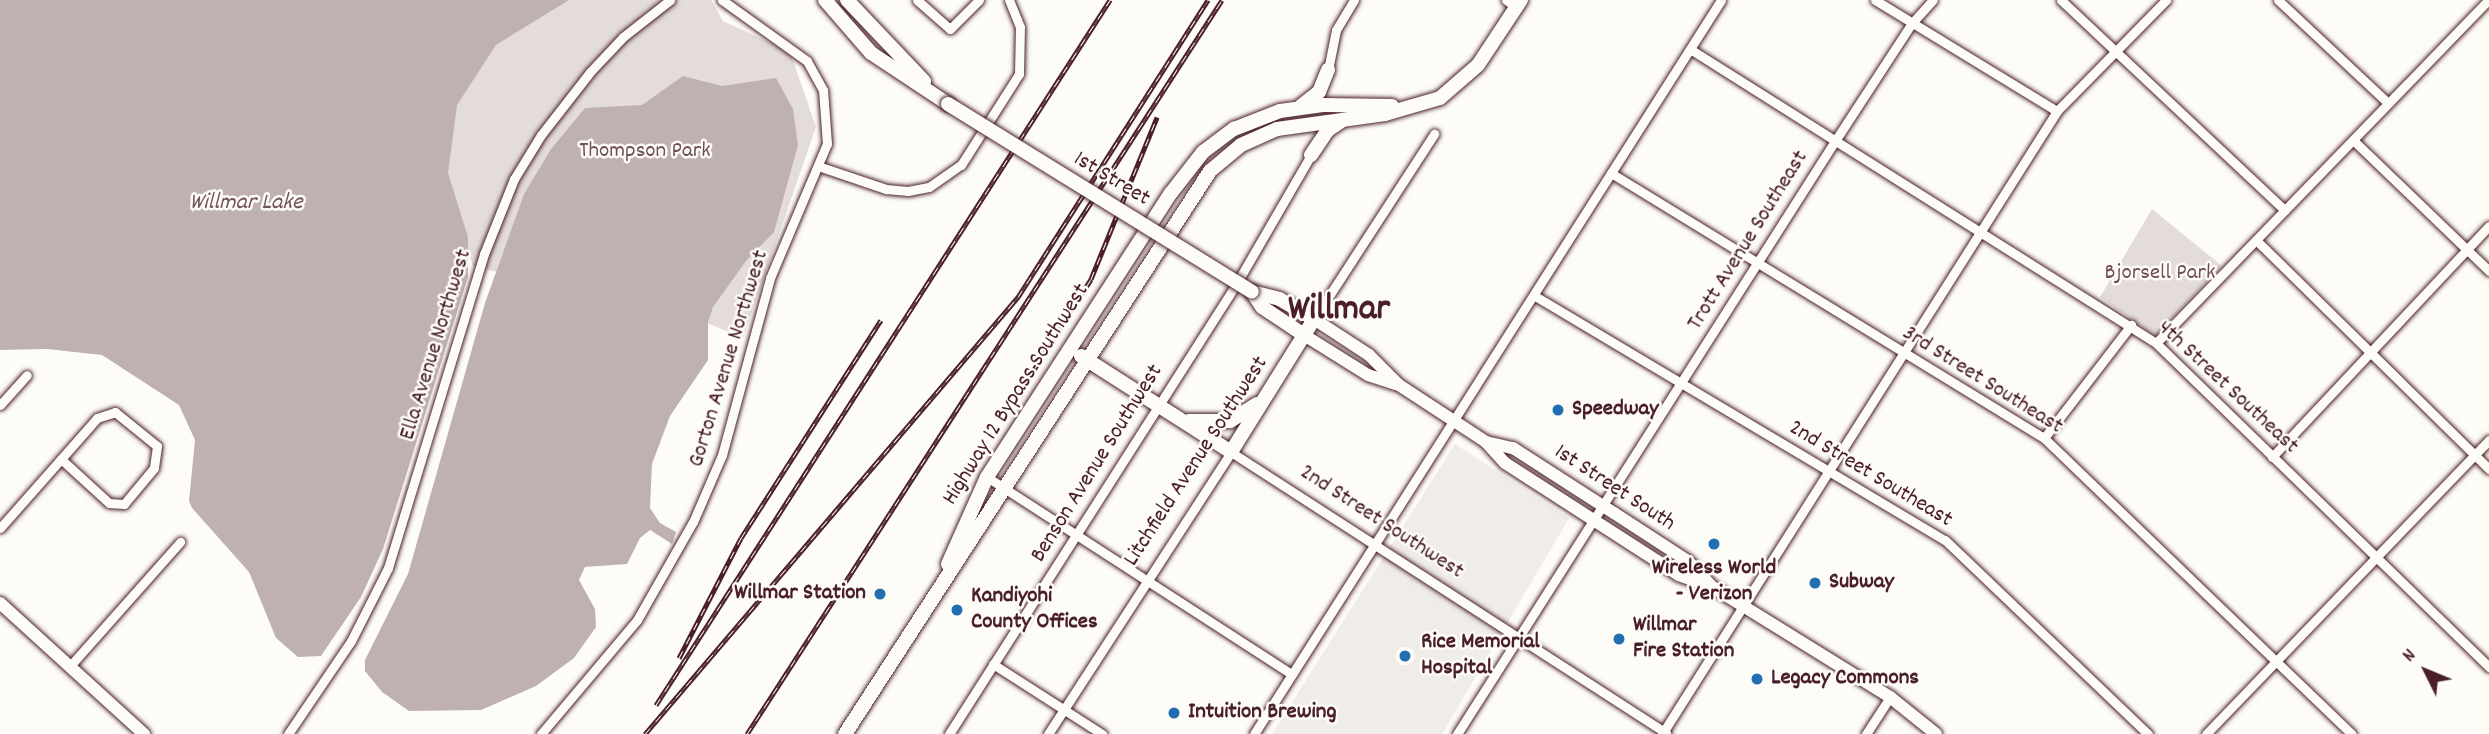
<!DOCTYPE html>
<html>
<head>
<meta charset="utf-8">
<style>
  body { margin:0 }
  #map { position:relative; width:2489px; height:734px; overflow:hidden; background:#fdfcf7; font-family:Dekko,sans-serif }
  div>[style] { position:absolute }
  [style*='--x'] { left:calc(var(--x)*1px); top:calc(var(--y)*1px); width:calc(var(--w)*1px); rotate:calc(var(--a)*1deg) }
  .built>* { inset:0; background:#f0ece8 }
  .green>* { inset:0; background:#e3dcda }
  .water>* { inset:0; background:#c0b1b1 }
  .roads { filter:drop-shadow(0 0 2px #4a1f2b) drop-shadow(0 0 2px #4a1f2b) }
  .minor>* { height:9px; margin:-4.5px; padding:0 4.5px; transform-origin:4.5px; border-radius:4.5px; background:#fdfcf7 }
  .major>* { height:12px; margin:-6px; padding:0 6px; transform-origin:6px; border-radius:6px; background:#fdfcf7 }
  .highway>* { height:14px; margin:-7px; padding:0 7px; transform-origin:7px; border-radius:7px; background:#fdfcf7 }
  .rail>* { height:5px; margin-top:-2.5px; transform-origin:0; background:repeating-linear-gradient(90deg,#fdfcf7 0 8px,#4a1f2b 0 16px); box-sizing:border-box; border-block:2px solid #4a1f2b }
  .bridges { filter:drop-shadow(0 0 2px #4a1f2b) drop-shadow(0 0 2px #4a1f2b) }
  .highway-bridge>* { height:14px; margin:-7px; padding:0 7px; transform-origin:7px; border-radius:7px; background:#fdfcf7 }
  .dots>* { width:19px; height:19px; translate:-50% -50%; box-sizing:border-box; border:4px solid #fdfcf7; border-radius:50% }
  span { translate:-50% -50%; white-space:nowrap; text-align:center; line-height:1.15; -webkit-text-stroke:5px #fdfcf7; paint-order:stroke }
  .park-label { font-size:23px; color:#704e57 }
  .street-label { font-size:23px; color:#4a1f2b }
  .poi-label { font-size:23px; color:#4a1f2b; font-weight:700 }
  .left { translate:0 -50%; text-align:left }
  .right { translate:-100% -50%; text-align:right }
  .water-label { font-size:24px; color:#73525a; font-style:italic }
  .town-label { font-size:37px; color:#4a1f2b; font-weight:700 }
  .north { position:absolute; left:2391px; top:636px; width:70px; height:70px; -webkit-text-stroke:5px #fdfcf7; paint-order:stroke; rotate:313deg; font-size:19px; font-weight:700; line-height:28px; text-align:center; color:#4a1f2b }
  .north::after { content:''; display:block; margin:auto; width:24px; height:32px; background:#4a1f2b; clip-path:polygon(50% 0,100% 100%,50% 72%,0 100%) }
</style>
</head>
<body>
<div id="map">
  <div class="built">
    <div style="clip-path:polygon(1455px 444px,1569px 518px,1442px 734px,1272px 734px)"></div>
  </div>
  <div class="green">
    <div style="clip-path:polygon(542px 0,711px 0,723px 21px,790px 52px,816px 127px,743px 338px,712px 325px,473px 266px,438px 155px,458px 86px,504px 29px)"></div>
    <div style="clip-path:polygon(2152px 209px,2222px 266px,2155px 336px,2100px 297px)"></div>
  </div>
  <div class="water">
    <div style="clip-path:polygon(0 0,569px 0,496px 45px,457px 105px,448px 173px,468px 237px,468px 277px,383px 549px,361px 597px,321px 656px,298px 657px,276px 638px,249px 572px,192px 508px,189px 501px,195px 440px,179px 405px,102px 355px,47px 349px,0 350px)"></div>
    <div style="clip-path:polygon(683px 76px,722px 86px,776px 78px,793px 109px,798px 145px,774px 232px,746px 261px,713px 307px,708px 322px,708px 360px,670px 416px,652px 464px,650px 508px,660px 523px,676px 532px,672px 544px,650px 530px,640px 538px,627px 564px,585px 567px,579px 580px,595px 609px,596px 627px,574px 658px,536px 686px,481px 710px,409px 711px,382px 692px,365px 671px,365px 660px,408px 574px,485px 303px,524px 194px,551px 149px,585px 108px,642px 105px)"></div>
  </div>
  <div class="roads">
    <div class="minor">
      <div style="--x:917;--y:0;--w:44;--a:41.3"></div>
      <div style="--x:950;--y:29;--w:41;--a:-45"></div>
      <div style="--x:1506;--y:0;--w:12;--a:35"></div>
      <div style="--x:1875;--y:0;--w:213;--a:31.4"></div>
      <div style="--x:2061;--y:0;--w:307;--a:43.2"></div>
      <div style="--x:2278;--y:0;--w:151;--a:43.1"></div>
      <div style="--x:1690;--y:49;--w:551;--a:32.25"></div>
      <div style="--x:2156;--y:343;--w:465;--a:44.2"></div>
      <div style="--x:1328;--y:70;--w:41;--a:-78.7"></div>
      <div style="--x:1336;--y:30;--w:35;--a:-59"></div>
      <div style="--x:2353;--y:140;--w:189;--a:43.9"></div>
      <div style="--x:821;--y:167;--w:69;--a:18.7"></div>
      <div style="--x:886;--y:189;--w:22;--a:5"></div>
      <div style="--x:908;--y:191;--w:21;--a:-11"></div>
      <div style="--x:929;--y:187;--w:39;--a:-35"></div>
      <div style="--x:961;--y:165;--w:108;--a:-57.5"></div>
      <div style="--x:1019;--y:74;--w:47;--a:-88.8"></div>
      <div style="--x:1020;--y:27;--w:29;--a:-112"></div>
      <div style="--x:1611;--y:173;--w:508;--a:31.47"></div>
      <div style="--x:2044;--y:438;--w:427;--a:43.9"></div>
      <div style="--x:2256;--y:240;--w:327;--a:44.5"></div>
      <div style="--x:1535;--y:296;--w:477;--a:30.8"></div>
      <div style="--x:1945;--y:540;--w:281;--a:43.7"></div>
      <div style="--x:1314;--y:319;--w:221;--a:-57"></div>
      <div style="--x:2156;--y:343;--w:477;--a:-45.9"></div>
      <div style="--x:0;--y:405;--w:40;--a:-48"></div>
      <div style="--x:115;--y:412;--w:54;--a:39"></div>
      <div style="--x:157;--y:446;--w:22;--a:98"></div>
      <div style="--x:154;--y:468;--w:47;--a:129.8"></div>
      <div style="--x:124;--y:504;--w:15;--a:-176"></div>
      <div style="--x:109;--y:503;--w:65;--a:-137.5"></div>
      <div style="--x:61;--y:459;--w:55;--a:-48.7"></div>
      <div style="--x:97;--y:418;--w:19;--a:-18"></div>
      <div style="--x:2044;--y:438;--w:143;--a:-52.4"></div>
      <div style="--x:2272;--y:457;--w:317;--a:-46.8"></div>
      <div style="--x:987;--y:477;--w:363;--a:32.9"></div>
      <div style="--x:0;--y:528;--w:92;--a:-48.5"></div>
      <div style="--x:993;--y:664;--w:130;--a:32.7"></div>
      <div style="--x:70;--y:666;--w:166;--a:-48.4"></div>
      <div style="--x:288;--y:734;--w:112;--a:-55.9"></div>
      <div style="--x:351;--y:641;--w:82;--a:-63.1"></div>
      <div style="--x:388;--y:568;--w:328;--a:-73"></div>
      <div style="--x:484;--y:254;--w:81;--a:-68.2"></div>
      <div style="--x:514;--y:179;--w:52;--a:-58.5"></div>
      <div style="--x:541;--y:135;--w:80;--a:-52.1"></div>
      <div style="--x:590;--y:72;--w:48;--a:-46.7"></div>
      <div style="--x:623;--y:37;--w:60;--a:-38.2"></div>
      <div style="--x:541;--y:734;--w:149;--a:-49.9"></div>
      <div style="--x:637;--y:620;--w:113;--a:-60.3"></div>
      <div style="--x:693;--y:522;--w:73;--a:-66.6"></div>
      <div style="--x:722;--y:455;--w:183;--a:-74.8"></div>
      <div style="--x:770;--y:278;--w:146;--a:-67"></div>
      <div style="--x:827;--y:144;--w:54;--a:-94.2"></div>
      <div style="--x:823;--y:90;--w:33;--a:-119"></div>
      <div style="--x:807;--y:61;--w:105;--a:-144.3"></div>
      <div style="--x:949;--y:734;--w:532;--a:-57.45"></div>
      <div style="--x:1235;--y:286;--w:151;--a:-59.9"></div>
      <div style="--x:1048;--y:734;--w:336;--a:-57"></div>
      <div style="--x:1231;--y:452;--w:518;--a:32.86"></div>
      <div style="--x:1254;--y:734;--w:870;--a:-57.53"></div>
      <div style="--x:1457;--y:734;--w:703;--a:-57.49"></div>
      <div style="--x:1835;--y:141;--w:141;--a:-56.9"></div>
      <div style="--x:1912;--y:23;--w:31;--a:-48"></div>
      <div style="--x:1662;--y:734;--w:738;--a:-57.62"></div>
      <div style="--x:2057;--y:111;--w:156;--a:-45.5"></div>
      <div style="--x:1866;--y:734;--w:44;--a:-57"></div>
      <div style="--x:2206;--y:734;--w:408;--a:-46.1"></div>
    </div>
    <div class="major">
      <div style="--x:1314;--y:319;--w:66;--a:33.2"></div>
      <div style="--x:1369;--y:355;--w:42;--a:45"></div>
      <div style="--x:1399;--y:385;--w:104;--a:33.2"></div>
      <div style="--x:1486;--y:442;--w:28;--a:48"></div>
      <div style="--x:1505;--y:463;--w:207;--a:32.8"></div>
      <div style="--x:1679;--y:575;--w:33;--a:20"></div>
      <div style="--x:1304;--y:335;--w:75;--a:32"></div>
      <div style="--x:1368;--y:375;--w:29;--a:18"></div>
      <div style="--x:1486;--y:442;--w:28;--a:13"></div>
      <div style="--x:1513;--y:448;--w:120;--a:32.8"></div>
      <div style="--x:1614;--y:513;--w:88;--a:33"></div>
      <div style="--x:1688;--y:561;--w:34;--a:47"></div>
      <div style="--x:1711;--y:586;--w:211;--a:31.8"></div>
      <div style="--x:1890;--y:697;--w:59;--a:38.8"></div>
      <div style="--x:0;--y:603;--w:195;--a:42.3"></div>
    </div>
    <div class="highway">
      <div style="--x:825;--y:0;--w:70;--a:49"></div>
      <div style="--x:871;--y:53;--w:92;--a:33.5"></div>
      <div style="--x:847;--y:0;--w:112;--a:46.5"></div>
      <div style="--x:1301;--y:106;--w:23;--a:-38"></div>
      <div style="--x:1319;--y:92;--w:24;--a:-68"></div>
      <div style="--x:1311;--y:155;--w:30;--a:-56"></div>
      <div style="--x:1328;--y:130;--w:18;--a:-34"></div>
      <div style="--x:1252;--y:292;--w:18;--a:56"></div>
      <div style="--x:1262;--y:307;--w:50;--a:33.7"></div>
      <div style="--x:1081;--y:356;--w:178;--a:32.6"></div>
      <div style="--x:1231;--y:452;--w:157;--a:-58"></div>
      <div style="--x:1314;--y:319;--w:39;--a:-150"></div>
      <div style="--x:1280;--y:299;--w:29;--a:-166"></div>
      <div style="--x:1189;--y:421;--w:41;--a:0"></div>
      <div style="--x:1230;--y:421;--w:32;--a:-32"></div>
      <div style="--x:948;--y:564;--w:95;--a:-65.9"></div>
      <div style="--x:987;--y:477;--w:338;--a:-57.1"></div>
      <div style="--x:1171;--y:193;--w:52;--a:-52"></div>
      <div style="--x:1203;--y:152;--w:39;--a:-37"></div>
      <div style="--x:1234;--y:129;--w:49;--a:-21.4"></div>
      <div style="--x:1280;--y:111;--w:43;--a:-7.9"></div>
      <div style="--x:1323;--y:105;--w:69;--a:0.8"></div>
      <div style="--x:845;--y:734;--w:671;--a:-57.04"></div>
      <div style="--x:1210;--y:171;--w:40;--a:-40"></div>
      <div style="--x:1241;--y:145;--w:39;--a:-24"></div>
      <div style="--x:1277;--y:129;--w:109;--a:-7.9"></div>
      <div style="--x:1385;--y:114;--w:57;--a:-16.2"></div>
      <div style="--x:1440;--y:98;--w:50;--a:-41"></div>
      <div style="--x:1478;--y:65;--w:78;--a:-56.5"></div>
    </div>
  </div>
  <div class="rail">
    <div style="--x:1018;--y:395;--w:137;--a:-57.8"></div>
    <div style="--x:1091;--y:279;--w:175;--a:-67.8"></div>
    <div style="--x:679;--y:658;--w:135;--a:-62.7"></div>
    <div style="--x:741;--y:538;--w:259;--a:-57.3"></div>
    <div style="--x:656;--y:705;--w:839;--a:-57.22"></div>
    <div style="--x:645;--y:734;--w:575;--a:-49.52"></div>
    <div style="--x:1018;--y:297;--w:353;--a:-57.4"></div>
    <div style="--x:747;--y:734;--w:874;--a:-57.09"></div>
  </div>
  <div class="bridges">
    <div class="highway-bridge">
      <div style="--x:948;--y:104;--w:357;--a:31.7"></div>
    </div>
  </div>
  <div class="dots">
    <div style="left:1558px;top:410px;background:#1f6fb2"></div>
    <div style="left:1714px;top:544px;background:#1f6fb2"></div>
    <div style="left:1815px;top:583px;background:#1f6fb2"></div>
    <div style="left:880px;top:594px;background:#1f6fb2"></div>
    <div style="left:957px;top:610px;background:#1f6fb2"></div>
    <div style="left:1619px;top:639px;background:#1f6fb2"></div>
    <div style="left:1405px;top:656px;background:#1f6fb2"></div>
    <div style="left:1757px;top:679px;background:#1f6fb2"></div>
    <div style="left:1174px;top:713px;background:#1f6fb2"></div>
  </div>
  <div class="park-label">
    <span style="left:645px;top:152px">Thompson Park</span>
    <span style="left:2160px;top:274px">Bjorsell Park</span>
  </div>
  <div class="street-label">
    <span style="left:1111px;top:180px;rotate:31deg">1st Street</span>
    <span style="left:1749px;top:241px;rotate:-58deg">Trott Avenue Southeast</span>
    <span style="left:437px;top:345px;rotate:-73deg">Ella Avenue Northwest</span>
    <span style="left:730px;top:359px;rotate:-73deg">Gorton Avenue Northwest</span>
    <span style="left:1982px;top:381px;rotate:32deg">3rd Street Southeast</span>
    <span style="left:2227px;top:388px;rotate:43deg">4th Street Southeast</span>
    <span style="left:1017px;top:395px;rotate:-58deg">Highway 12 Bypass Southwest</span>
    <span style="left:1197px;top:462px;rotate:-57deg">Litchfield Avenue Southwest</span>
    <span style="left:1098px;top:464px;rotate:-58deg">Benson Avenue Southwest</span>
    <span style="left:1870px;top:475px;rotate:31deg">2nd Street Southeast</span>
    <span style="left:1614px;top:489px;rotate:33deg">1st Street South</span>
    <span style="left:1381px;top:523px;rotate:33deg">2nd Street Southwest</span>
  </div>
  <div class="poi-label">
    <span class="left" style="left:1572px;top:410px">Speedway</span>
    <span style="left:1714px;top:582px">Wireless World<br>- Verizon</span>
    <span class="left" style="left:1829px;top:583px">Subway</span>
    <span class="right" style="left:866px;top:594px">Willmar Station</span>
    <span class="left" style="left:971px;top:610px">Kandiyohi<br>County Offices</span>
    <span class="left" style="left:1633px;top:639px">Willmar<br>Fire Station</span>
    <span class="left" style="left:1421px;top:656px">Rice Memorial<br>Hospital</span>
    <span class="left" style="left:1771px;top:679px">Legacy Commons</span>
    <span class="left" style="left:1188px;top:713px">Intuition Brewing</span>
  </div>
  <div class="water-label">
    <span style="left:246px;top:204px">Willmar Lake</span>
  </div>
  <div class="town-label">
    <span style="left:1339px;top:311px">Willmar</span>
  </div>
  <div class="north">N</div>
</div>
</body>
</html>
